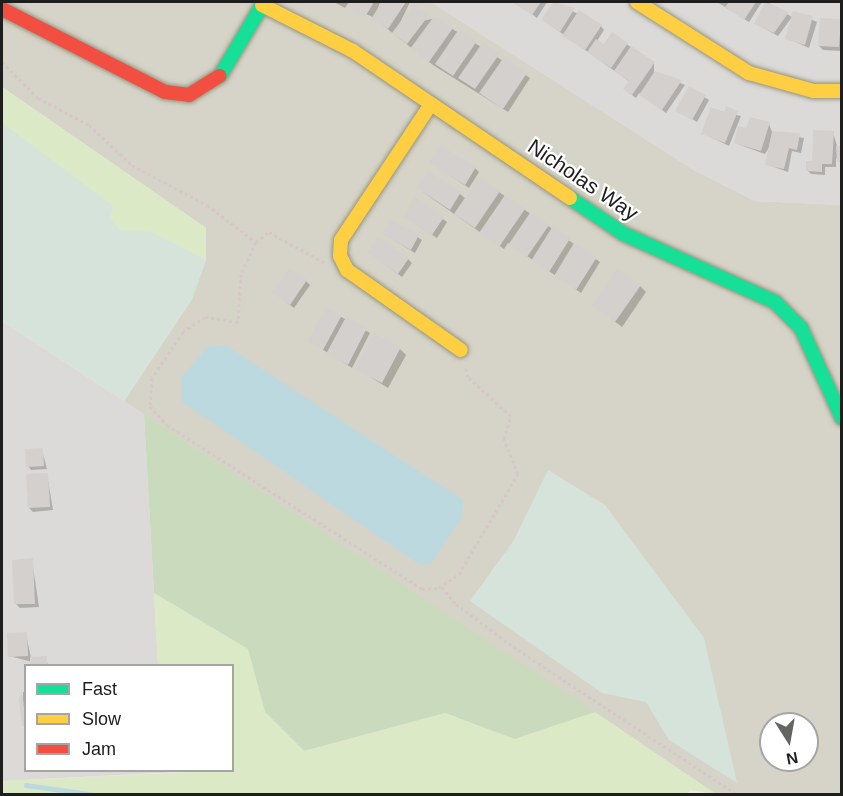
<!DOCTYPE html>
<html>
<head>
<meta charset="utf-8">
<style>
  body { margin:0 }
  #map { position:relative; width:843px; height:796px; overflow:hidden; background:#edeae7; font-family:Helvetica,sans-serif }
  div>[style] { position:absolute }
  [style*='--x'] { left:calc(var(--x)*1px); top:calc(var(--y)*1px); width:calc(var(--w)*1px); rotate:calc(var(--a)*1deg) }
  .residential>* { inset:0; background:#dcdad8 }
  .construction>* { inset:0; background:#d6d4c9 }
  .grass>* { inset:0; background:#dbe9c7 }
  .forest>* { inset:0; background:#c9dabd }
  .wetland>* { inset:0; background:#d5e3da }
  .water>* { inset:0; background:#bbd9df }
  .shadow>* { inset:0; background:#0003 }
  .stream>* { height:4.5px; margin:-2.25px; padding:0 2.25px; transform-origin:2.25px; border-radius:2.25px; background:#bbd9df }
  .building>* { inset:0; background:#d4d0ce }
  .path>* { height:3px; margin-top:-1.5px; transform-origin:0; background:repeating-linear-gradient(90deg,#d6c8c6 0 3px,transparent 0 6px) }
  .roads { filter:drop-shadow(0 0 2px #96957f) drop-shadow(0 0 2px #96957f) }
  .fast>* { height:14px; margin:-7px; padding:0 7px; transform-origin:7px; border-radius:7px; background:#16e098 }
  .slow>* { height:14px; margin:-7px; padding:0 7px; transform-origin:7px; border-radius:7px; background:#ffcf43 }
  .jam>* { height:14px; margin:-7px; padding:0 7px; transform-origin:7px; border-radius:7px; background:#f24e42 }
  span { translate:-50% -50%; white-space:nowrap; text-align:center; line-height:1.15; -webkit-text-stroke:4.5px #fff; paint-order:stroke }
  .street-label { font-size:21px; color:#1e1e1e }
  .frame { position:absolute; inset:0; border:3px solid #1e1e1e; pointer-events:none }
  .legend { position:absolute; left:24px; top:664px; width:210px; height:108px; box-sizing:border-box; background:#fff; border:2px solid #a5a5a5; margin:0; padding:8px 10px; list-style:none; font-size:18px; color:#1e1e1e }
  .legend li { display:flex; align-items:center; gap:12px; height:30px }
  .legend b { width:30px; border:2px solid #a5a5a5 }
  .north { position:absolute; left:759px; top:712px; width:60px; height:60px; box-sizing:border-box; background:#fff; border:2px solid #a5a5a5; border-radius:50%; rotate:169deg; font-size:16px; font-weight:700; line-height:24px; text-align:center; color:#1e1e1e }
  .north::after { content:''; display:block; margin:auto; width:21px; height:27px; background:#666564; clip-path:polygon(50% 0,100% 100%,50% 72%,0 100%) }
</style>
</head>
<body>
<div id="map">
  <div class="residential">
    <div style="clip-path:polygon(431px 2px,841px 2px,841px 205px,755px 201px,694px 170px)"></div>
    <div style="clip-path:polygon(2px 321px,144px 414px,158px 665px,26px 666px,26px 770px,177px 772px,2px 781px)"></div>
  </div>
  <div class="construction">
    <div style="clip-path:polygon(evenodd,2px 2px,431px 2px,694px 170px,755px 201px,841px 205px,841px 794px,716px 794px,124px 401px,192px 299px,206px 228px,2px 87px,2px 2px,771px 724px,807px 724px,807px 760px,771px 760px,771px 724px)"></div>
  </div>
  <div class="grass">
    <div style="clip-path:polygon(2px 87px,206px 228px,206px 260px,192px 299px,167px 331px,2px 321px)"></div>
    <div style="clip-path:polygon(154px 593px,248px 649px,265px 712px,304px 751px,445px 713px,515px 739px,595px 712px,716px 794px,690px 790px,687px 794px,2px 794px,2px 781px,232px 770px,232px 666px,158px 665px)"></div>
  </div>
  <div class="forest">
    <div style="clip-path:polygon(144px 414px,595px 712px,515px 739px,445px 713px,304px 751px,265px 712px,248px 649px,154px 593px)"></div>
  </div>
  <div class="wetland">
    <div style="clip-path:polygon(2px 123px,113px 206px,110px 218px,119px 230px,150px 231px,206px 260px,192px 299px,124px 401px,2px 321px)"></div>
    <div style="clip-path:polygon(548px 470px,605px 505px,704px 638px,737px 783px,669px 740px,646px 702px,602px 693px,470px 601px,514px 540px)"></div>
  </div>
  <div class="water">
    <div style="clip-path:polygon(225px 345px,463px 500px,462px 517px,431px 563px,420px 565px,181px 401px,181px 378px,208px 346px)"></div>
  </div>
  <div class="shadow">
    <div style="clip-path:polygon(334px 2px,349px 2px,345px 8px)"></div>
    <div style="clip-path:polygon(353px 2px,380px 2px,376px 14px,384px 2px,410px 2px,398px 27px,435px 18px,530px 78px,508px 112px,433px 65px,371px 16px,354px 10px)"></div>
    <div style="clip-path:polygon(516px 2px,547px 2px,537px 18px)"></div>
    <div style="clip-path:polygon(555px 2px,601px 26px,604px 30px,597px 41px,604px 46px,612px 34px,654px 63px,654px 72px,685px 85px,666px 113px,639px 93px,636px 98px,629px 93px,630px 82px,543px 20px)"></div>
    <div style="clip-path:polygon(717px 2px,762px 2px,749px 22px)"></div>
    <div style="clip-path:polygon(767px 2px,792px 17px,778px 36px,756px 24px)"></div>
    <div style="clip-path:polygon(794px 12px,817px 22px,809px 48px,787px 38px)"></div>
    <div style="clip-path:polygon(840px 21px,842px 51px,823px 50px,819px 46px)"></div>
    <div style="clip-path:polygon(690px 88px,709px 100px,697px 122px,679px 111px)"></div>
    <div style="clip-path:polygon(712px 109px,741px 116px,729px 146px,702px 133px)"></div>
    <div style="clip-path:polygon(769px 124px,772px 132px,804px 138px,801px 153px,792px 151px,788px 172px,766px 164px,770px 146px,765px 154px,735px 143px,747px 130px)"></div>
    <div style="clip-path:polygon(833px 132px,842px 164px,836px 158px,836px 167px,825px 167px,825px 175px,811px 174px,807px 170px)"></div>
    <div style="clip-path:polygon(431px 163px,475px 168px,479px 172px,469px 188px)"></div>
    <div style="clip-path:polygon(423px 192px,460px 194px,466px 199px,499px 192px,600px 262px,581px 293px,508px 243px,504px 249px)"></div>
    <div style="clip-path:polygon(415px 199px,447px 222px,437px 238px,404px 216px)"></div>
    <div style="clip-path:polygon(391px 221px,422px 240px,415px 253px,384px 234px)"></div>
    <div style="clip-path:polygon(369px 253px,408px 259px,412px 263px,402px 277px)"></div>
    <div style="clip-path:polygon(306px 281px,310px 285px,294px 308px,274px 293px)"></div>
    <div style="clip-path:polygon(640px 286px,646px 292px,622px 327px,593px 305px)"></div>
    <div style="clip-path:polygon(327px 309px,370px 333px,352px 368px,309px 341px)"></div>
    <div style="clip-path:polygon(400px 349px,406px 355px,388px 388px,356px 368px)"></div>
    <div style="clip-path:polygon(42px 450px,47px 469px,31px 470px,28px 466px)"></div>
    <div style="clip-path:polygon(47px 474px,53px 510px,33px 512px,29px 508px)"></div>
    <div style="clip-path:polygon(32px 560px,39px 607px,20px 608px,16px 604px)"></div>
    <div style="clip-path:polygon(26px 634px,31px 658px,46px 657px,48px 666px,9px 656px)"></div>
    <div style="clip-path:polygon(23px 692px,26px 692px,26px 727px,23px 725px)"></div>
  </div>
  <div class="stream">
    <div style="--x:26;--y:785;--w:65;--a:8"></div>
  </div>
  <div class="building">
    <div style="clip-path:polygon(351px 2px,374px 2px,365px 17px,348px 7px)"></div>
    <div style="clip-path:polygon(382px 2px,406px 2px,388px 29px,371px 19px)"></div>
    <div style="clip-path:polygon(512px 2px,541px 2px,532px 15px)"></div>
    <div style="clip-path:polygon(553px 2px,575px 8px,560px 32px,541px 20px)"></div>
    <div style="clip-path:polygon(729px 2px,756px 2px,744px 20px,725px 7px)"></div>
    <div style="clip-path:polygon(765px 2px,789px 12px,774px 33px,754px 24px)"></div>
    <div style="clip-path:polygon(414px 4px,429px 15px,407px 44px,392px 33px)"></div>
    <div style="clip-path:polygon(579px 10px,602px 25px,585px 50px,562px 36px)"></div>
    <div style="clip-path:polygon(793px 11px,813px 16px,805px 45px,785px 39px)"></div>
    <div style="clip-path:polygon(435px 15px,453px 28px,429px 62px,410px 49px)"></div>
    <div style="clip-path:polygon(820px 18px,841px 19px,839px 47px,818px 46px)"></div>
    <div style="clip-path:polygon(459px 29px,477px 41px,453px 76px,435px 64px)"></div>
    <div style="clip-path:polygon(612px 32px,628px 43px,611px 68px,587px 52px,596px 39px,604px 44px)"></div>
    <div style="clip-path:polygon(483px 42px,500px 53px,475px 89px,458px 78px)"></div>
    <div style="clip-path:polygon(631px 46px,655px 62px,632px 95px,623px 89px,629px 81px,614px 71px)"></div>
    <div style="clip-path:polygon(504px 57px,527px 73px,503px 109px,479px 93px)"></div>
    <div style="clip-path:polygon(655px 71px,682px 80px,662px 110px,639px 95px)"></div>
    <div style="clip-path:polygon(689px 86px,706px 95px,692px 120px,675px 111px)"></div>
    <div style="clip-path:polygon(726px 106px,738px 111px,725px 143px,701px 134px,711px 107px,724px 112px)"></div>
    <div style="clip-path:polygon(750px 117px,770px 122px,761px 151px,734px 143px,738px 126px,746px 128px)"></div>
    <div style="clip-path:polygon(813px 130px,834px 131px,832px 164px,822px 164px,822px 172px,806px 171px,806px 161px,812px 161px)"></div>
    <div style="clip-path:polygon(772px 131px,800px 133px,797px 150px,789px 148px,784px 169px,765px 165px)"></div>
    <div style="clip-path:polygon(440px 145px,476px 167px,465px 185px,429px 163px)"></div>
    <div style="clip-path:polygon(836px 146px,842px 146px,842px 161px,837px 162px)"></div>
    <div style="clip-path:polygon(428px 171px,461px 192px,450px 210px,417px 188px)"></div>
    <div style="clip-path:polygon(479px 177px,500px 191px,475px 228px,454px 214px)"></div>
    <div style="clip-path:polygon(505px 195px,525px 209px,499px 247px,479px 233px)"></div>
    <div style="clip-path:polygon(415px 197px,444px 217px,432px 235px,403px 216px)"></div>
    <div style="clip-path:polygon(530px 213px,549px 225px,527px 257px,508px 245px)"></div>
    <div style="clip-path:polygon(390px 219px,419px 235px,411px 250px,382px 234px)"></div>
    <div style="clip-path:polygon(553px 226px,571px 237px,549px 272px,531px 261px)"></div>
    <div style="clip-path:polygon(378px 237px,409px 258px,398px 274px,367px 253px)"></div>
    <div style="clip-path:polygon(574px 243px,597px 257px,576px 290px,554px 276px)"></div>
    <div style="clip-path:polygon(617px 268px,641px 285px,615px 322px,591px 306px)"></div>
    <div style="clip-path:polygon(290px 269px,307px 280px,290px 305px,272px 293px)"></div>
    <div style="clip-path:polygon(326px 307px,342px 315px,323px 350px,307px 342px)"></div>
    <div style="clip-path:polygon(346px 317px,367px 328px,348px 365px,326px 354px)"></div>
    <div style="clip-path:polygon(373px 333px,401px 347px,382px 383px,354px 369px)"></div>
    <div style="clip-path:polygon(43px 448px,44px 466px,26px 467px,25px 449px)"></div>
    <div style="clip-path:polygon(48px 473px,50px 507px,28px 508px,26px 474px)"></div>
    <div style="clip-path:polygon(33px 558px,35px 604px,14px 604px,12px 560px)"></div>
    <div style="clip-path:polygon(27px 632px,28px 656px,8px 657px,7px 633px)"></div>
    <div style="clip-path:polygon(47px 656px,47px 666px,30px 666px,30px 657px)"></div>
    <div style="clip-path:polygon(22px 690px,26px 725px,22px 726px,19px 699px)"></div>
  </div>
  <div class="path">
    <div style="--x:2;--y:62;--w:51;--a:45"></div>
    <div style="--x:38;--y:98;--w:58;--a:27.9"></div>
    <div style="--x:89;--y:125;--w:59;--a:42.9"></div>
    <div style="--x:132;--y:165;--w:85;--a:28.1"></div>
    <div style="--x:207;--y:205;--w:61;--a:37.1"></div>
    <div style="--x:256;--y:242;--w:16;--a:-38"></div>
    <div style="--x:269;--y:232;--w:66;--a:28.9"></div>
    <div style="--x:256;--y:242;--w:35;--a:115"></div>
    <div style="--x:241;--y:274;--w:48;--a:93.6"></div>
    <div style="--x:238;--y:322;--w:33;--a:-171"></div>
    <div style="--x:205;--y:317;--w:27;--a:146"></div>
    <div style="--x:183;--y:332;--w:55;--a:124"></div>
    <div style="--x:152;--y:378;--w:28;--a:94"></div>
    <div style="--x:150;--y:406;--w:25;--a:48"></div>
    <div style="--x:167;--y:425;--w:303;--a:32.7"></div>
    <div style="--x:422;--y:589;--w:17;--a:-3"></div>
    <div style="--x:439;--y:588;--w:24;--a:-35"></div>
    <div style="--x:459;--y:574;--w:116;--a:-59.5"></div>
    <div style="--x:518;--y:474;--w:38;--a:-112"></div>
    <div style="--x:504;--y:439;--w:24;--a:-73"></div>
    <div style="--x:511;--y:416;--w:58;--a:-137.8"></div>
    <div style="--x:468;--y:377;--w:12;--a:-104"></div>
    <div style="--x:442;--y:587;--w:22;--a:51"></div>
    <div style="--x:456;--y:604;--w:77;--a:36.6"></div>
    <div style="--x:518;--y:650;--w:261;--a:33.4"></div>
  </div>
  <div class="roads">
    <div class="fast">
      <div style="--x:220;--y:76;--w:86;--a:-59.3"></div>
      <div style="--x:570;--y:198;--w:65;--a:33.7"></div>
      <div style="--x:624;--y:234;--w:166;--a:24.2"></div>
      <div style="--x:775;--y:302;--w:37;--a:45"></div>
      <div style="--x:801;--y:328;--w:99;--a:65.5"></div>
    </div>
    <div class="slow">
      <div style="--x:637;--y:2;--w:133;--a:32.4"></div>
      <div style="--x:749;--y:73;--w:67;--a:15.5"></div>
      <div style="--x:814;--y:91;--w:28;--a:0"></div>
      <div style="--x:262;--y:5;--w:102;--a:26.8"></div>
      <div style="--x:353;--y:51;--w:262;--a:34.1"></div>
      <div style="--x:431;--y:104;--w:163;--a:123.5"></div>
      <div style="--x:341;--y:240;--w:16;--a:94"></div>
      <div style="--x:340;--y:256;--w:16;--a:63"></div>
      <div style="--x:347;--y:270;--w:139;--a:35.1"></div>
    </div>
    <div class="jam">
      <div style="--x:2;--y:9;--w:183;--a:27"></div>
      <div style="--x:165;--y:92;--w:24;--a:7"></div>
      <div style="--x:189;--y:95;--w:36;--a:-32"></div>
    </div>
  </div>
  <div class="street-label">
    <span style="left:583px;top:180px;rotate:34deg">Nicholas Way</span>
  </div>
  <div class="frame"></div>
  <ul class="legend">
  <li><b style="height:8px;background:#16e098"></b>Fast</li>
  <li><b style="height:8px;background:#ffcf43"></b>Slow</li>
  <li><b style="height:8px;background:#f24e42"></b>Jam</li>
  </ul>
  <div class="north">N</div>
</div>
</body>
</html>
